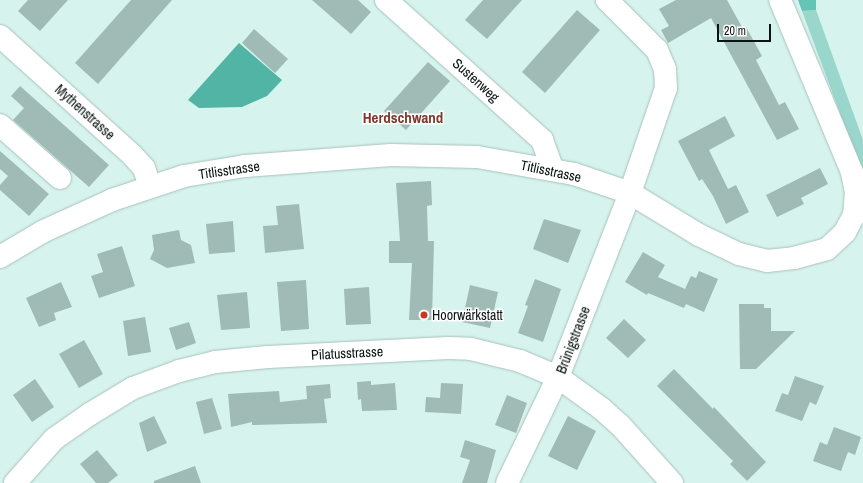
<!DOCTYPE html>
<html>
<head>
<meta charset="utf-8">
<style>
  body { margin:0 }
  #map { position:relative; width:863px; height:483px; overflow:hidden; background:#d7f3ee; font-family:"Archivo Narrow",sans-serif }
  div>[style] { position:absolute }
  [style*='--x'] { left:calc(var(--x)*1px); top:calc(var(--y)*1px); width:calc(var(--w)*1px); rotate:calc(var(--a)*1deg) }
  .green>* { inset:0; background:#99d6cb }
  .forest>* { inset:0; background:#64c5b6 }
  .water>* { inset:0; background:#51b4a5 }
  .building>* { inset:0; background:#a0bbb5 }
  .roads { filter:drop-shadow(0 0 1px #a7c2bc) drop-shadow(0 0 1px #a7c2bc) }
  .minor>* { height:22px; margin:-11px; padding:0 11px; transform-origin:11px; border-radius:11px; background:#fff }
  .dots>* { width:11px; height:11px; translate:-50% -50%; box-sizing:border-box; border:2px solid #fff; border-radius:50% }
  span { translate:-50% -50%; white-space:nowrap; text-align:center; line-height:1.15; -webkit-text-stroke:3px #fff; paint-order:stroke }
  .street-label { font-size:14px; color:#0a1412 }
  .poi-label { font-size:14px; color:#0a1412 }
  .left { translate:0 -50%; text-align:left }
  .neighbourhood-label { font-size:15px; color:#7e382b; font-weight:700 }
  .scale { position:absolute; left:717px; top:24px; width:54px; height:18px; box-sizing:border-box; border:2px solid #0a1412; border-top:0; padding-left:5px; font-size:12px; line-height:14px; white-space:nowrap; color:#0a1412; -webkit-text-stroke:3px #fff; paint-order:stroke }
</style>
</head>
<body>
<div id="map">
  <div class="green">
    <div style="clip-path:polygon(816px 10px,863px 140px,863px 175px,802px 11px)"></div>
  </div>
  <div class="forest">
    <div style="clip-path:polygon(798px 0,816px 0,816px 10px,802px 11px)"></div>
  </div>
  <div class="water">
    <div style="clip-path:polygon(239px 43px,282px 80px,267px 96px,242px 107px,199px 108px,188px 100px)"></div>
  </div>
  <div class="building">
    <div style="clip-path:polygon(28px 0,68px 0,40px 31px,18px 11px)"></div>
    <div style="clip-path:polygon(131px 0,172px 0,98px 84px,75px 63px)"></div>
    <div style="clip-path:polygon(312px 0,358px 0,371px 12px,351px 34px)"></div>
    <div style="clip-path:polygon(483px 0,522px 0,487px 39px,465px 20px)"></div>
    <div style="clip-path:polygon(676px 0,727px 0,743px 29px,746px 27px,762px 56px,756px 60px,779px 105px,785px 102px,799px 129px,777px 140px,711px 18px,668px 43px,661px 30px,669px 26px,659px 9px)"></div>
    <div style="clip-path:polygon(577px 10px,600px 30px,545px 93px,522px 72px)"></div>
    <div style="clip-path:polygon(254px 29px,288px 59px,275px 73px,242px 43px)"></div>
    <div style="clip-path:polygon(428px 62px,450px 81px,406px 130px,384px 111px)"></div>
    <div style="clip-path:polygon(20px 86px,109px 165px,89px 187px,13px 120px,24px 108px,11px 96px)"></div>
    <div style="clip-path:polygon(725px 116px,735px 136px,709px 150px,728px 189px,736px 185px,749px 212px,726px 224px,713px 196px,702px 179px,699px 181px,678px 141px)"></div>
    <div style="clip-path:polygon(0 151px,49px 194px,29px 216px,0 190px,0 185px,8px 176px,0 169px)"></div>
    <div style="clip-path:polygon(820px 168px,828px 184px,801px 198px,804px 204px,777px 217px,766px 195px)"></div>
    <div style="clip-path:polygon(431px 181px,432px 205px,427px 206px,428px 241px,434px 241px,432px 320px,409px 320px,412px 263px,389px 263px,389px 241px,400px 241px,396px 183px)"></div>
    <div style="clip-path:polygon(299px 204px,304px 249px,265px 253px,263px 226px,278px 225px,276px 206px)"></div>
    <div style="clip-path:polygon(544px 219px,581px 230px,568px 263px,533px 249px)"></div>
    <div style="clip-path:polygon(233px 221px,235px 252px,209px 254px,206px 224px)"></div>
    <div style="clip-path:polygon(179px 230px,181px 240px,191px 245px,195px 263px,167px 268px,150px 259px,154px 250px,152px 235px)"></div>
    <div style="clip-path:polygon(122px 246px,135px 286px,99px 298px,91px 276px,103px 272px,97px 254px)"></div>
    <div style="clip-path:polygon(643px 252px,665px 265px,658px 277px,685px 289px,691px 276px,696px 278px,699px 271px,718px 279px,704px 312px,686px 304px,684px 308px,648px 293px,647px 295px,625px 282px)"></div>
    <div style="clip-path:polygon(535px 279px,561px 289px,543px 342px,518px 333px,528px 306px,525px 305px)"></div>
    <div style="clip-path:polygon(306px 280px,309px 329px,281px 331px,277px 282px)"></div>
    <div style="clip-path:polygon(61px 282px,72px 307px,54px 313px,56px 320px,39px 327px,26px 298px)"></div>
    <div style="clip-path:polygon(470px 285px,498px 292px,490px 328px,462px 322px)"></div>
    <div style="clip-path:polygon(369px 287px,371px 324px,346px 325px,344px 289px)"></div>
    <div style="clip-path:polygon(247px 292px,250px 328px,221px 330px,217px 295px)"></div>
    <div style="clip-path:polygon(739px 304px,764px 304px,764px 308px,771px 308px,771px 331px,795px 331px,756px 369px,740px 369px)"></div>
    <div style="clip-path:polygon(145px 317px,151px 352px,128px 356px,123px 321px)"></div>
    <div style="clip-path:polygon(624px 319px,646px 340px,628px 358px,606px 338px)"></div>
    <div style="clip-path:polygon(189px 322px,196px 343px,176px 350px,169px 328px)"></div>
    <div style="clip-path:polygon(84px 340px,103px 374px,79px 388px,59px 354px)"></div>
    <div style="clip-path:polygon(674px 369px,713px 409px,714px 407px,766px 462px,747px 481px,730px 464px,733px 461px,657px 386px)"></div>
    <div style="clip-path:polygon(795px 376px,824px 386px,816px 405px,810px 402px,802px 421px,775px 411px,782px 393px,788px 395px)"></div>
    <div style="clip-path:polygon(35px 379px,54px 407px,32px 422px,13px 395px)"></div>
    <div style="clip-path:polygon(371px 381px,371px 385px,395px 383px,397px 410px,362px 411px,361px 399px,358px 400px,357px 382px)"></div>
    <div style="clip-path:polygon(441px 383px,463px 384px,461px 414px,425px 412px,426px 397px,440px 398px)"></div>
    <div style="clip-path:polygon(330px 384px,331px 398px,324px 399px,327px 423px,252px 425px,252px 422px,231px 427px,228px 394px,279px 391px,280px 402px,307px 399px,306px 386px)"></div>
    <div style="clip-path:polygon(507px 395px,527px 403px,516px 433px,495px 425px)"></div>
    <div style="clip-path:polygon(212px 398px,222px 429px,204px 434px,196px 402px)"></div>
    <div style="clip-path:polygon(154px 416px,167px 443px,147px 452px,139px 423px)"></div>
    <div style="clip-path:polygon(568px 416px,596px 431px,577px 470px,548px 456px)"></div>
    <div style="clip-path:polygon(834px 427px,861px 437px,855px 455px,848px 452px,841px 471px,813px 461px,820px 442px,827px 445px)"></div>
    <div style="clip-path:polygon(465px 440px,496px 450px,487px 483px,462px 483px,470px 460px,460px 457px)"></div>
    <div style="clip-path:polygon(97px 450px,118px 475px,108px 483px,96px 483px,80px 464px)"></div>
    <div style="clip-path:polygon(195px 466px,201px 483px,154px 483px,154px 481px)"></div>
  </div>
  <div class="roads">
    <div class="minor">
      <div style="--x:386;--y:0;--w:210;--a:41.9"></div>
      <div style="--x:542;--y:140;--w:32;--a:70"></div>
      <div style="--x:0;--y:36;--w:178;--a:42"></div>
      <div style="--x:132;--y:155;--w:18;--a:47"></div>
      <div style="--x:144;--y:168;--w:19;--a:72"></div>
      <div style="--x:0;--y:125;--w:80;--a:41.5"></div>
      <div style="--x:0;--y:257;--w:51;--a:-30.6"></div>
      <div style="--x:44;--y:231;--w:75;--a:-24.5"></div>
      <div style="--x:112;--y:200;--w:76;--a:-18.4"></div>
      <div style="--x:184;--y:176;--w:62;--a:-9.3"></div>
      <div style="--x:245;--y:166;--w:146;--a:-4.3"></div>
      <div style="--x:391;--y:155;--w:86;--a:1.3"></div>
      <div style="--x:477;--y:157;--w:98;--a:9.9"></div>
      <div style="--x:574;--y:174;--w:59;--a:18.7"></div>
      <div style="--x:630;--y:193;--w:81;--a:31.3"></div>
      <div style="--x:699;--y:235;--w:44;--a:25.4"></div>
      <div style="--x:739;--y:254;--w:29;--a:14"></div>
      <div style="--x:767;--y:261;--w:27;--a:-6"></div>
      <div style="--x:794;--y:258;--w:34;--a:-15"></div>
      <div style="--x:827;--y:249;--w:25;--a:-43"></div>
      <div style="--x:845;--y:232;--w:19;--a:-62"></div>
      <div style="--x:854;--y:215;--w:22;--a:-85"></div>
      <div style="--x:856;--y:193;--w:21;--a:-101"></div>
      <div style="--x:852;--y:172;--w:186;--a:-112.7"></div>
      <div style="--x:15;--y:483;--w:59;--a:-48.4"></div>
      <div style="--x:54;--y:439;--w:44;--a:-34.8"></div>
      <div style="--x:90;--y:414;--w:50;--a:-31.2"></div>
      <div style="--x:133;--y:388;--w:49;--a:-20.3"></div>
      <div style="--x:179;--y:371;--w:37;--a:-14"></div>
      <div style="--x:215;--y:362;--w:53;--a:-5.4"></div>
      <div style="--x:268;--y:357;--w:180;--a:-2.9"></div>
      <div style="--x:448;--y:348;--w:23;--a:2"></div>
      <div style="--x:471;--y:349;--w:50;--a:13.8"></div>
      <div style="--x:520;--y:361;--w:41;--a:22.8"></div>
      <div style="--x:558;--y:377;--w:54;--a:36"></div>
      <div style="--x:602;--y:409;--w:24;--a:42"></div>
      <div style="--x:620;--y:425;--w:78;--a:48.1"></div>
      <div style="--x:507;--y:483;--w:118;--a:-64.3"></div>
      <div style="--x:558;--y:377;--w:198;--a:-68.6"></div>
      <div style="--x:630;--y:193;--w:111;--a:-71.1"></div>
      <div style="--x:666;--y:88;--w:19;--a:-93"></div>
      <div style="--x:665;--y:69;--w:21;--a:-113"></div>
      <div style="--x:657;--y:50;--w:71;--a:-135"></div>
    </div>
  </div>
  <div class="dots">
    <div style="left:424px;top:315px;background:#c53a23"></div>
  </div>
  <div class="street-label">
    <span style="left:476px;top:80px;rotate:42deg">Sustenweg</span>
    <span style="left:85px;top:112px;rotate:42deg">Mythenstrasse</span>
    <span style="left:229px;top:170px;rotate:-8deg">Titlisstrasse</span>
    <span style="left:551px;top:171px;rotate:12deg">Titlisstrasse</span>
    <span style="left:573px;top:340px;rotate:-69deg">Brünigstrasse</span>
    <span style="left:347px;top:353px;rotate:-3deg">Pilatusstrasse</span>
  </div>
  <div class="poi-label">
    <span class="left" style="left:432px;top:315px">Hoorwärkstatt</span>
  </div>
  <div class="neighbourhood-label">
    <span style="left:403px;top:118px">Herdschwand</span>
  </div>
  <div class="scale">20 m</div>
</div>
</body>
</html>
